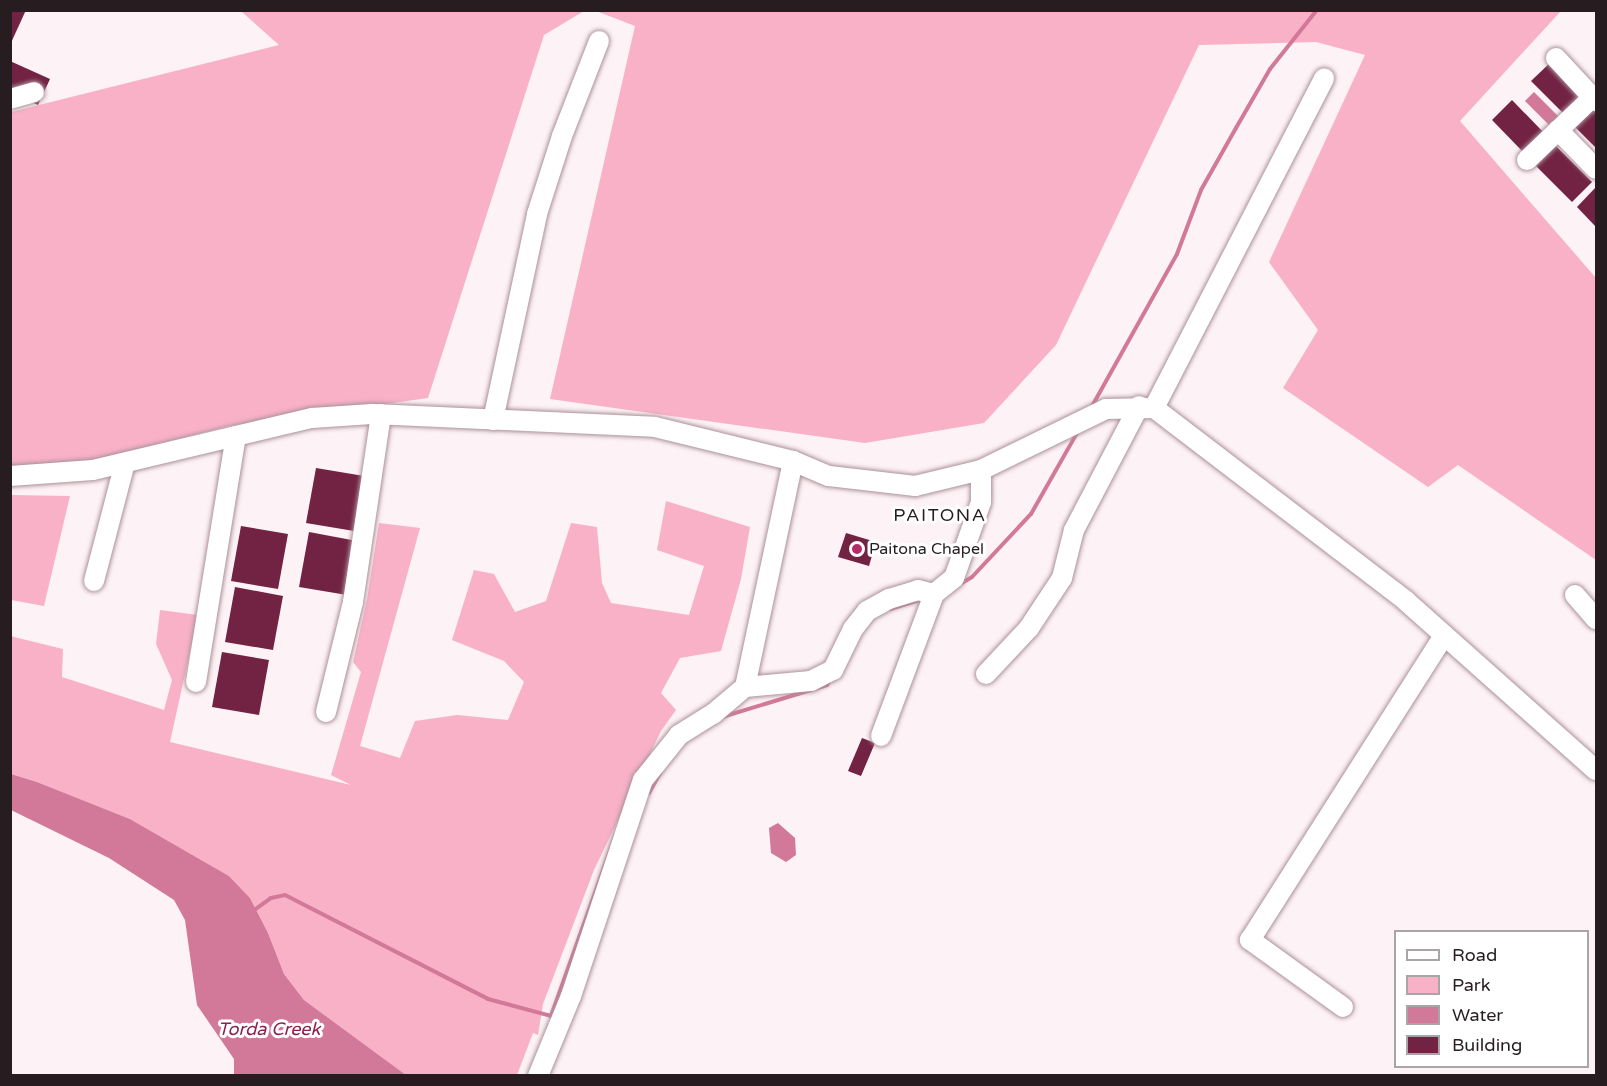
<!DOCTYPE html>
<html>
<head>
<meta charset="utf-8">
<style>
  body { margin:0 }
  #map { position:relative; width:1607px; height:1086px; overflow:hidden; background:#fdf2f5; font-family:"Varela Round",sans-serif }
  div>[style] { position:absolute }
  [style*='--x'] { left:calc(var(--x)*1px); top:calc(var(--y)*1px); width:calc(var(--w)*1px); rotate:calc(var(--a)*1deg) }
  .green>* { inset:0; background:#f9b1c8 }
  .water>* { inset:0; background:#d27898 }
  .stream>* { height:4px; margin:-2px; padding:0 2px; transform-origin:2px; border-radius:2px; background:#d27898 }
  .building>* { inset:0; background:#722243 }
  .roads { filter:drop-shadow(0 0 2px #ab9199) drop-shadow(0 0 2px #ab9199) }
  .minor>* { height:20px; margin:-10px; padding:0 10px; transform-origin:10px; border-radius:10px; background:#fff }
  .dots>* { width:16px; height:16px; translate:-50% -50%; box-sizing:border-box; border:3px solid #fff; border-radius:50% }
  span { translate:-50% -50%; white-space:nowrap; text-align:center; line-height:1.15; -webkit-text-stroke:6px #fff; paint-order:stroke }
  .poi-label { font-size:16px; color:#271d20 }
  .left { translate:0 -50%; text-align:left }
  .neighbourhood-label { font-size:18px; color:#271d20; letter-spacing:1.5px }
  .water-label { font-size:18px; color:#8c2150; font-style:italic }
  .frame { position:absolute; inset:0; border:12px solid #271d20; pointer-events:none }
  .legend { position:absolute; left:1394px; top:930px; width:195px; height:138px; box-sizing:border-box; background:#fff; border:2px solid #a9a5a6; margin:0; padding:8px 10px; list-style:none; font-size:18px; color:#271d20 }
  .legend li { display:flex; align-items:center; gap:12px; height:30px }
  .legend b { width:30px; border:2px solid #a9a5a6 }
</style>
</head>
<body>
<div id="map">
  <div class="green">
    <div style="clip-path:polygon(241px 11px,584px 11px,544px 35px,428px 398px,229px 426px,95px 460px,11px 471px,11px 112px,279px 45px)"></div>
    <div style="clip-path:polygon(596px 11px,1561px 11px,1460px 121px,1596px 278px,1596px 560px,1458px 465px,1428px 487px,1283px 388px,1318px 330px,1269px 262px,1365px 55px,1316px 42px,1199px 45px,1056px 345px,984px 423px,865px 443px,550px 399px,635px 26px)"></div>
    <div style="clip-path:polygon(11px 495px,70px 496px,44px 606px,11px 600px)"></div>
    <div style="clip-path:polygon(666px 501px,750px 527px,741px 579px,721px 651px,680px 658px,661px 693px,676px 710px,661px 731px,594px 870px,543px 1004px,538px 1035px,533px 1033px,517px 1075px,406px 1075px,304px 1000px,284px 974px,268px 933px,250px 898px,229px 876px,130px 819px,37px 782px,11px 774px,10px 636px,63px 649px,62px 677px,164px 710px,172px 680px,156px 644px,160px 610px,198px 615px,170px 742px,351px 785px,331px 775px,361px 672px,353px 662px,367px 599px,379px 523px,420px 528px,360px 746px,400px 758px,415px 721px,457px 715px,508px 720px,524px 682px,504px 661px,452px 640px,474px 570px,494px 574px,515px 612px,546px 601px,571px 523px,597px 527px,602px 583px,611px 603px,689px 615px,704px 566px,657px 550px)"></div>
  </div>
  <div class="water">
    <div style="clip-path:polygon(1534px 92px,1561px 119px,1552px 128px,1525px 101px)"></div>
    <div style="clip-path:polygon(11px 774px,37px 782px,130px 819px,229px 876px,250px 898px,268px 933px,284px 974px,304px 1000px,406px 1075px,234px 1075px,234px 1059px,197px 1005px,185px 920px,174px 900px,109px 858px,11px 810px)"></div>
    <div style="clip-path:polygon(778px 823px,795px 838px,796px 855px,786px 862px,771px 853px,769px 828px)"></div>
  </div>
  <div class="stream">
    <div style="--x:1091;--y:408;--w:176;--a:-60.8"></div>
    <div style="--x:1177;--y:254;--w:68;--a:-69.4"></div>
    <div style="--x:1201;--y:190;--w:71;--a:-60.6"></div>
    <div style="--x:1236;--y:128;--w:68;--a:-60"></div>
    <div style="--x:1270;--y:69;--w:75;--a:-51.5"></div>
    <div style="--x:960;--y:584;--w:14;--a:-30"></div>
    <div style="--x:972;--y:577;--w:86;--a:-46.9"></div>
    <div style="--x:1031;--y:514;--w:93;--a:-60.4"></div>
    <div style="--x:890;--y:609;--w:34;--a:-17"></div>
    <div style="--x:722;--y:717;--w:110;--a:-16.9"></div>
    <div style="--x:827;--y:685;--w:6;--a:-59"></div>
    <div style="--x:649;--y:793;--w:23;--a:-61"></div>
    <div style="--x:253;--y:911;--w:22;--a:-36"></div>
    <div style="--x:271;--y:898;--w:14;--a:-12"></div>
    <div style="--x:285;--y:895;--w:228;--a:27.1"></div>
    <div style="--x:488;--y:999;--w:65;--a:15.1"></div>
    <div style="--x:551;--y:1016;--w:193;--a:-70.3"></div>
  </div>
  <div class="building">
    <div style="clip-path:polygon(10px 10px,26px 10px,10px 45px)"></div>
    <div style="clip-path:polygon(10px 61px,50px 79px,38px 105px,10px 92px)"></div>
    <div style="clip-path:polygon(1552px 61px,1588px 98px,1568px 118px,1531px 81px)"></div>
    <div style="clip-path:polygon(1512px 100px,1548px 137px,1528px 157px,1492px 120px)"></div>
    <div style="clip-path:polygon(1596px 106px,1596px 148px,1575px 127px)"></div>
    <div style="clip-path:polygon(1556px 146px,1592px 182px,1572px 202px,1536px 166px)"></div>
    <div style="clip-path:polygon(1596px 187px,1596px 227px,1577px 207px)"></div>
    <div style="clip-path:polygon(316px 468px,364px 476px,354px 531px,306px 523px)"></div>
    <div style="clip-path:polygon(241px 526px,288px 534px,278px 589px,231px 581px)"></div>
    <div style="clip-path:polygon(309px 532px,357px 541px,347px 595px,299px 587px)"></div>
    <div style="clip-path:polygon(846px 533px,876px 542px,869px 566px,838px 557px)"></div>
    <div style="clip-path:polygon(235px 587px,283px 596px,273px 650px,225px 642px)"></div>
    <div style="clip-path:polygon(222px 652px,269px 660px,259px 715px,212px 707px)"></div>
    <div style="clip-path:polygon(862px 738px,875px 743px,861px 776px,848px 771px)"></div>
  </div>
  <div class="roads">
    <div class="minor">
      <div style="--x:1556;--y:58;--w:59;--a:47.1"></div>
      <div style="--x:10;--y:99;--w:25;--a:-16"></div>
      <div style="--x:1558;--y:130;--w:54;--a:45.7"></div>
      <div style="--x:1527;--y:160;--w:91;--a:-43.7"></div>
      <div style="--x:1154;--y:408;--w:371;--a:-62.7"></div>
      <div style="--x:493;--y:420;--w:211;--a:-77.9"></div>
      <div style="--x:537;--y:214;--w:82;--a:-72.2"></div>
      <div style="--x:562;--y:136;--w:102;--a:-68.7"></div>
      <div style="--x:10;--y:476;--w:83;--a:-4.1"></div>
      <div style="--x:93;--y:470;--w:225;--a:-13.4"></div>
      <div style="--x:312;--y:418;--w:60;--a:-3.8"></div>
      <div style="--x:372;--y:414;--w:283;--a:2.6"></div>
      <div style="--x:655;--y:427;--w:142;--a:13.8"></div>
      <div style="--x:793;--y:461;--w:39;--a:23"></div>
      <div style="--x:829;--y:476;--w:87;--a:6.6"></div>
      <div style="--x:915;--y:486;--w:68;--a:-13.6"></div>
      <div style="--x:981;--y:470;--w:139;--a:-26"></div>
      <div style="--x:1106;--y:409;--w:48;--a:-1.2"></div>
      <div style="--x:1154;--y:408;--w:317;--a:37.4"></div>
      <div style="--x:1406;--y:601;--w:254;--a:41.7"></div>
      <div style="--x:94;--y:581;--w:122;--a:-75.3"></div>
      <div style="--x:1575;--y:595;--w:32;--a:49"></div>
      <div style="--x:986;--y:674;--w:63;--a:-46.9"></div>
      <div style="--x:1029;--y:628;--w:60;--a:-56.6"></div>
      <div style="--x:1062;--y:578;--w:49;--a:-76"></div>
      <div style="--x:1074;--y:530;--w:140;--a:-62.3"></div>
      <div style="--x:196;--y:682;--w:249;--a:-80.8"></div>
      <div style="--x:745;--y:687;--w:66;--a:-5.2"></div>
      <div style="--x:811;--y:681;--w:25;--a:-27"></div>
      <div style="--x:833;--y:670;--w:46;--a:-64"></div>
      <div style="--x:853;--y:629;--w:23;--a:-52"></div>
      <div style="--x:867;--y:611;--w:25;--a:-29"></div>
      <div style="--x:889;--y:599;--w:30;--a:-17"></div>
      <div style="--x:918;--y:590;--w:16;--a:14"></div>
      <div style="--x:934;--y:594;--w:26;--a:-39"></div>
      <div style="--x:954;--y:578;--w:81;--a:-70.4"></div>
      <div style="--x:981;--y:502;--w:32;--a:-90"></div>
      <div style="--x:326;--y:712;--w:113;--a:-76.2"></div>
      <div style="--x:353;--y:602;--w:190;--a:-81.5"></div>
      <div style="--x:881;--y:736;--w:152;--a:-69.5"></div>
      <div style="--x:1343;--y:1007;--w:115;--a:-144.2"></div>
      <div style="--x:1250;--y:940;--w:361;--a:-57.5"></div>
      <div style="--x:538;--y:1076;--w:87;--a:-67.6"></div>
      <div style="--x:571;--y:996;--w:228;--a:-71.6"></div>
      <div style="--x:643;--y:780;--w:58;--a:-51.3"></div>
      <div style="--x:679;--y:735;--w:40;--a:-32"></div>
      <div style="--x:713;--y:714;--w:42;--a:-40.2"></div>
      <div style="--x:745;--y:687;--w:231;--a:-78"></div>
    </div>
  </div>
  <div class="dots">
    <div style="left:857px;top:549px;background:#b42b69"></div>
  </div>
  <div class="poi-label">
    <span class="left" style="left:869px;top:549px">Paitona Chapel</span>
  </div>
  <div class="neighbourhood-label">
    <span style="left:940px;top:515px">PAITONA</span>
  </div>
  <div class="water-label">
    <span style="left:269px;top:1029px">Torda Creek</span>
  </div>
  <div class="frame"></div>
  <ul class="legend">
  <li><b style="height:8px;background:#fff"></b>Road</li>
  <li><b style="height:16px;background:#f9b1c8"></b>Park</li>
  <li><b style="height:16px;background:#d27898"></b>Water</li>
  <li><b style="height:16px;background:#722243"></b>Building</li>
  </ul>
</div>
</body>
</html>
